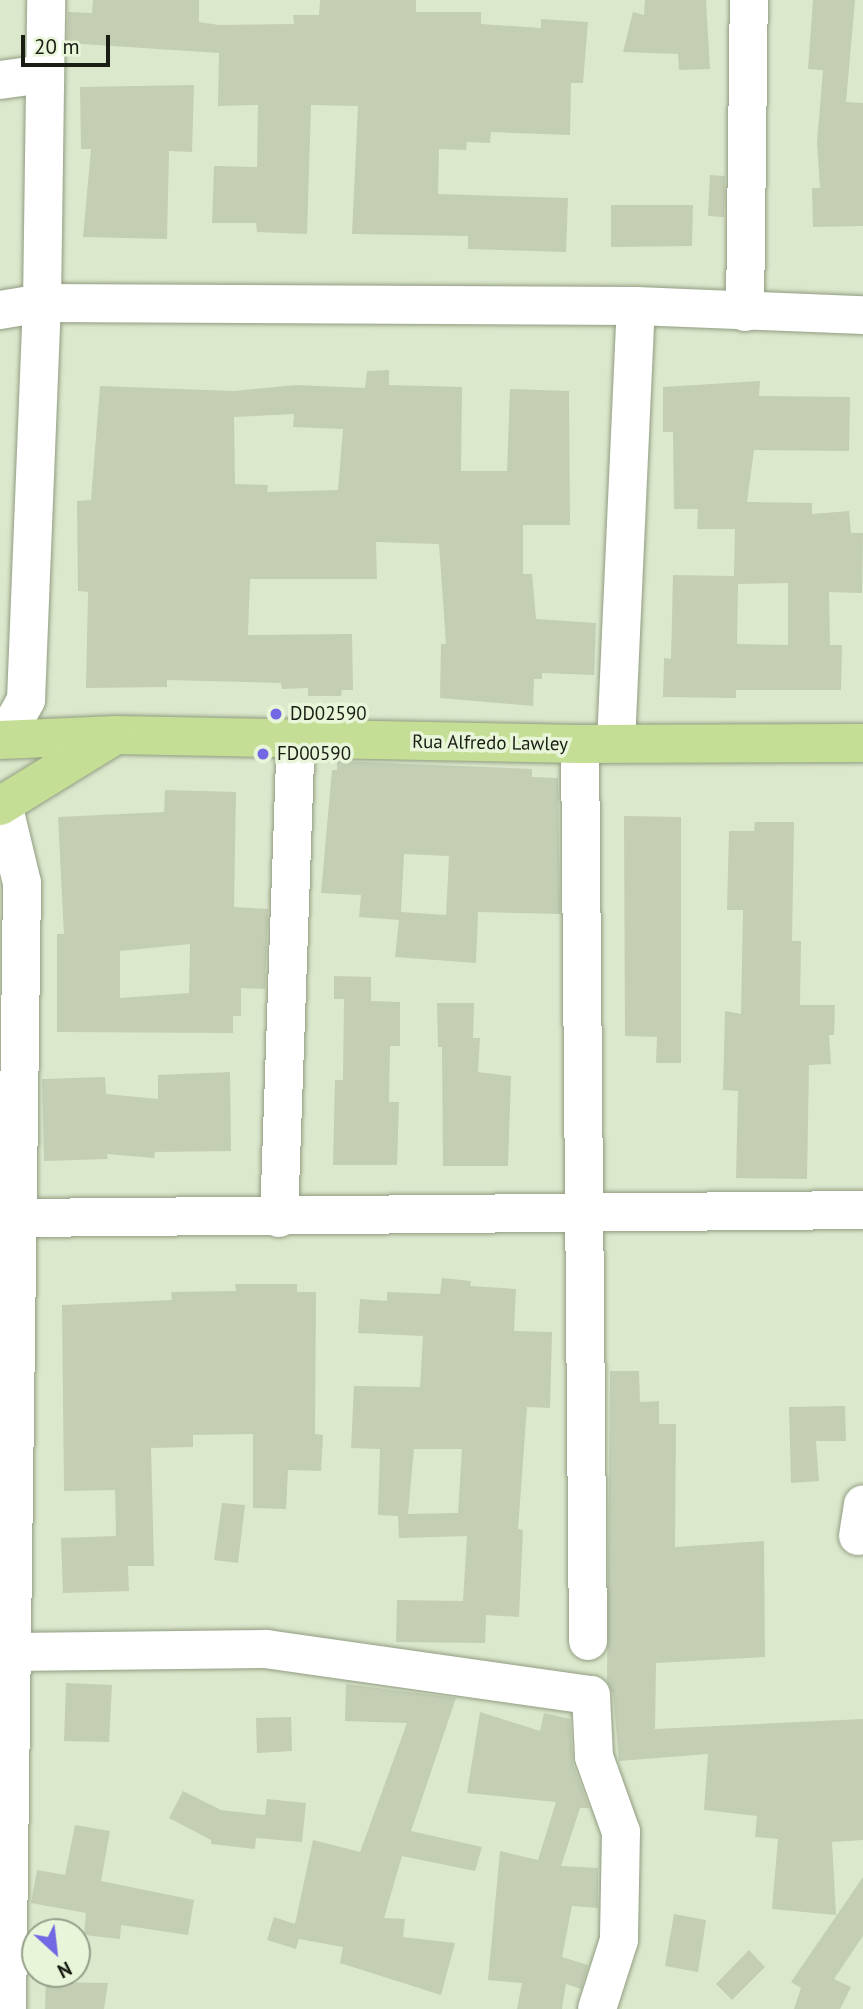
<!DOCTYPE html>
<html>
<head>
<meta charset="utf-8">
<style>
  body { margin:0 }
  #map { position:relative; width:863px; height:2009px; overflow:hidden; background:#dce8cc; font-family:"PT Sans",sans-serif }
  div>[style] { position:absolute }
  [style*='--x'] { left:calc(var(--x)*1px); top:calc(var(--y)*1px); width:calc(var(--w)*1px); rotate:calc(var(--a)*1deg) }
  .building>* { inset:0; background:#c3ceb3 }
  .roads { filter:drop-shadow(0 0 2px #919c81) drop-shadow(0 0 2px #919c81) }
  .minor>* { height:38px; margin:-19px; padding:0 19px; transform-origin:19px; border-radius:19px; background:#fff }
  .major>* { height:38px; margin:-19px; padding:0 19px; transform-origin:19px; border-radius:19px; background:#c5de95 }
  .dots>* { width:19px; height:19px; translate:-50% -50%; box-sizing:border-box; border:4px solid #e9f5d9; border-radius:50% }
  span { translate:-50% -50%; white-space:nowrap; text-align:center; line-height:1.15; -webkit-text-stroke:7px #e9f5d9; paint-order:stroke }
  .poi-label { font-size:19px; color:#191d13 }
  .left { translate:0 -50%; text-align:left }
  .street-label { font-size:19px; color:#191d13 }
  .north { position:absolute; left:21px; top:1918px; width:70px; height:70px; box-sizing:border-box; background:#e9f5d9; border:2px solid #969f8a; border-radius:50%; rotate:153deg; font-size:19px; font-weight:700; line-height:28px; text-align:center; color:#191d13 }
  .north::after { content:''; display:block; margin:auto; width:24px; height:32px; background:#7268e3; clip-path:polygon(50% 0,100% 100%,50% 72%,0 100%) }
  .scale { position:absolute; left:21px; top:35px; width:89px; height:32px; box-sizing:border-box; border:4px solid #191d13; border-top:0; padding-left:9px; font-size:21px; line-height:24px; white-space:nowrap; color:#191d13; -webkit-text-stroke:5px #e9f5d9; paint-order:stroke }
</style>
</head>
<body>
<div id="map">
  <div class="building">
    <div style="clip-path:polygon(93px 0,199px 0,199px 22px,219px 25px,294px 24px,293px 15px,319px 15px,320px 0,416px 0,416px 12px,481px 12px,481px 24px,541px 28px,541px 19px,588px 22px,583px 83px,571px 83px,570px 135px,491px 132px,490px 143px,467px 142px,466px 150px,439px 149px,438px 194px,568px 198px,566px 252px,468px 249px,468px 236px,352px 234px,358px 106px,311px 105px,307px 234px,257px 232px,256px 223px,212px 223px,214px 166px,257px 167px,258px 105px,218px 106px,219px 53px,67px 43px,68px 12px,92px 13px)"></div>
    <div style="clip-path:polygon(645px 0,706px 0,710px 69px,679px 70px,678px 54px,623px 52px,633px 12px,644px 15px)"></div>
    <div style="clip-path:polygon(813px 0,855px 0,846px 102px,863px 103px,863px 226px,813px 227px,812px 188px,820px 188px,817px 142px,823px 70px,808px 69px)"></div>
    <div style="clip-path:polygon(194px 85px,192px 152px,169px 151px,167px 239px,83px 237px,91px 149px,81px 149px,80px 87px)"></div>
    <div style="clip-path:polygon(710px 175px,725px 176px,724px 217px,708px 216px)"></div>
    <div style="clip-path:polygon(611px 205px,693px 205px,692px 246px,611px 247px)"></div>
    <div style="clip-path:polygon(evenodd,389px 370px,389px 385px,462px 387px,461px 471px,507px 471px,510px 389px,569px 391px,570px 525px,523px 525px,523px 574px,532px 574px,536px 619px,596px 623px,594px 675px,542px 673px,542px 679px,534px 679px,533px 706px,440px 698px,441px 644px,446px 644px,439px 544px,376px 542px,377px 579px,250px 579px,248px 635px,352px 634px,353px 690px,342px 690px,341px 696px,308px 696px,308px 688px,282px 689px,281px 683px,167px 680px,167px 687px,86px 688px,88px 592px,78px 591px,77px 501px,91px 500px,100px 386px,234px 391px,296px 385px,365px 388px,367px 371px,389px 370px,294px 414px,293px 427px,343px 429px,338px 490px,267px 492px,268px 485px,235px 484px,234px 417px,294px 414px)"></div>
    <div style="clip-path:polygon(evenodd,760px 381px,759px 396px,850px 397px,849px 451px,754px 450px,747px 502px,812px 503px,812px 514px,849px 511px,851px 533px,863px 533px,862px 593px,829px 592px,830px 645px,842px 645px,841px 690px,736px 690px,736px 698px,663px 697px,664px 658px,671px 659px,673px 575px,734px 576px,735px 529px,697px 529px,698px 509px,674px 509px,673px 432px,663px 432px,663px 387px,760px 381px,788px 583px,788px 645px,737px 644px,738px 584px,788px 583px)"></div>
    <div style="clip-path:polygon(evenodd,337px 761px,532px 769px,532px 777px,558px 778px,560px 914px,478px 912px,476px 963px,395px 957px,399px 920px,359px 917px,361px 895px,321px 893px,332px 770px,337px 770px,337px 761px,404px 854px,449px 856px,446px 915px,401px 912px,404px 854px)"></div>
    <div style="clip-path:polygon(evenodd,165px 790px,236px 792px,234px 907px,268px 909px,265px 989px,241px 988px,241px 1016px,233px 1016px,233px 1033px,57px 1032px,57px 934px,64px 934px,58px 817px,164px 812px,165px 790px,190px 944px,189px 993px,120px 998px,120px 951px,190px 944px)"></div>
    <div style="clip-path:polygon(624px 816px,681px 817px,681px 1063px,656px 1063px,657px 1037px,625px 1036px)"></div>
    <div style="clip-path:polygon(755px 822px,794px 822px,792px 941px,801px 941px,800px 1005px,835px 1005px,834px 1035px,829px 1035px,831px 1064px,809px 1065px,807px 1179px,736px 1178px,738px 1091px,723px 1090px,725px 1011px,741px 1014px,743px 910px,727px 910px,729px 831px,754px 831px)"></div>
    <div style="clip-path:polygon(334px 976px,371px 977px,371px 1001px,400px 1002px,400px 1046px,390px 1046px,389px 1102px,399px 1102px,397px 1165px,333px 1165px,335px 1080px,343px 1080px,344px 999px,334px 999px)"></div>
    <div style="clip-path:polygon(437px 1003px,474px 1003px,473px 1038px,480px 1038px,478px 1072px,511px 1076px,508px 1166px,443px 1166px,442px 1047px,438px 1047px)"></div>
    <div style="clip-path:polygon(230px 1072px,231px 1151px,155px 1152px,154px 1158px,107px 1154px,108px 1159px,44px 1161px,42px 1079px,105px 1077px,106px 1094px,158px 1099px,158px 1075px)"></div>
    <div style="clip-path:polygon(evenodd,442px 1278px,471px 1281px,470px 1286px,516px 1289px,514px 1331px,552px 1332px,550px 1408px,527px 1407px,518px 1529px,523px 1530px,519px 1617px,486px 1615px,485px 1643px,396px 1642px,397px 1600px,463px 1601px,467px 1536px,399px 1538px,398px 1516px,378px 1515px,380px 1449px,351px 1448px,354px 1386px,420px 1387px,423px 1336px,358px 1333px,360px 1299px,387px 1301px,387px 1292px,440px 1294px,442px 1278px,414px 1449px,462px 1449px,458px 1513px,408px 1514px,414px 1449px)"></div>
    <div style="clip-path:polygon(235px 1284px,297px 1284px,297px 1292px,316px 1292px,315px 1434px,323px 1435px,321px 1471px,288px 1470px,286px 1509px,253px 1508px,253px 1434px,193px 1435px,193px 1447px,151px 1448px,154px 1566px,128px 1566px,129px 1591px,63px 1593px,61px 1538px,116px 1536px,115px 1490px,64px 1491px,62px 1305px,172px 1300px,171px 1292px,236px 1291px)"></div>
    <div style="clip-path:polygon(610px 1371px,639px 1371px,640px 1402px,659px 1401px,659px 1424px,676px 1424px,675px 1547px,764px 1541px,765px 1657px,656px 1663px,655px 1729px,863px 1719px,863px 1840px,832px 1842px,836px 1915px,772px 1909px,778px 1839px,755px 1837px,757px 1816px,704px 1810px,708px 1754px,619px 1761px,613px 1694px,607px 1681px)"></div>
    <div style="clip-path:polygon(845px 1406px,846px 1441px,816px 1441px,819px 1481px,791px 1483px,789px 1407px)"></div>
    <div style="clip-path:polygon(222px 1503px,245px 1505px,238px 1563px,214px 1560px)"></div>
    <div style="clip-path:polygon(66px 1683px,112px 1685px,109px 1742px,64px 1741px)"></div>
    <div style="clip-path:polygon(346px 1684px,456px 1698px,411px 1831px,482px 1847px,475px 1871px,402px 1856px,384px 1918px,405px 1919px,403px 1937px,455px 1943px,441px 1995px,340px 1963px,343px 1947px,299px 1939px,296px 1949px,267px 1940px,274px 1917px,295px 1924px,313px 1840px,360px 1852px,407px 1723px,345px 1721px)"></div>
    <div style="clip-path:polygon(480px 1712px,540px 1731px,544px 1713px,570px 1719px,573px 1764px,589px 1808px,580px 1808px,561px 1866px,598px 1868px,598px 1908px,572px 1906px,562px 1957px,588px 1965px,581px 1989px,566px 1984px,562px 2009px,517px 2009px,522px 1983px,488px 1980px,500px 1851px,538px 1860px,556px 1802px,467px 1793px)"></div>
    <div style="clip-path:polygon(291px 1717px,292px 1751px,257px 1753px,256px 1718px)"></div>
    <div style="clip-path:polygon(183px 1791px,221px 1810px,265px 1815px,267px 1799px,306px 1803px,302px 1842px,256px 1838px,255px 1849px,211px 1844px,211px 1840px,169px 1818px)"></div>
    <div style="clip-path:polygon(75px 1825px,110px 1831px,101px 1881px,194px 1900px,188px 1935px,121px 1925px,120px 1939px,84px 1935px,86px 1913px,31px 1903px,37px 1870px,65px 1875px)"></div>
    <div style="clip-path:polygon(863px 1877px,863px 1936px,834px 1979px,851px 1987px,840px 2009px,794px 2009px,801px 1988px,791px 1982px)"></div>
    <div style="clip-path:polygon(674px 1914px,706px 1920px,698px 1972px,665px 1966px)"></div>
    <div style="clip-path:polygon(749px 1950px,765px 1967px,732px 2000px,716px 1984px)"></div>
    <div style="clip-path:polygon(46px 1982px,108px 1983px,104px 2009px,45px 2009px)"></div>
  </div>
  <div class="roads">
    <div class="minor">
      <div style="--x:0;--y:80;--w:43;--a:-7.9"></div>
      <div style="--x:0;--y:310;--w:43;--a:-9.5"></div>
      <div style="--x:42;--y:303;--w:594;--a:0.29"></div>
      <div style="--x:636;--y:306;--w:227;--a:2.3"></div>
      <div style="--x:745;--y:312;--w:312;--a:-89.3"></div>
      <div style="--x:15;--y:738;--w:20;--a:-87"></div>
      <div style="--x:16;--y:718;--w:21;--a:-61"></div>
      <div style="--x:26;--y:700;--w:397;--a:-87.7"></div>
      <div style="--x:42;--y:303;--w:303;--a:-89.2"></div>
      <div style="--x:616;--y:743;--w:437;--a:-87.4"></div>
      <div style="--x:580;--y:744;--w:897;--a:89.49"></div>
      <div style="--x:3;--y:804;--w:81;--a:76.5"></div>
      <div style="--x:22;--y:883;--w:1126;--a:90.76"></div>
      <div style="--x:18;--y:1218;--w:845;--a:-0.54"></div>
      <div style="--x:279;--y:1218;--w:478;--a:-88"></div>
      <div style="--x:858;--y:1536;--w:32;--a:-81"></div>
      <div style="--x:10;--y:1652;--w:256;--a:-0.7"></div>
      <div style="--x:266;--y:1649;--w:328;--a:8.1"></div>
      <div style="--x:591;--y:1695;--w:62;--a:87.2"></div>
      <div style="--x:594;--y:1757;--w:80;--a:70.2"></div>
      <div style="--x:621;--y:1832;--w:108;--a:91.1"></div>
      <div style="--x:619;--y:1940;--w:72;--a:107.7"></div>
    </div>
    <div class="major">
      <div style="--x:0;--y:740;--w:116;--a:-2.5"></div>
      <div style="--x:116;--y:735;--w:464;--a:1.1"></div>
      <div style="--x:580;--y:744;--w:283;--a:-0.2"></div>
      <div style="--x:0;--y:806;--w:134;--a:-31.6"></div>
    </div>
  </div>
  <div class="dots">
    <div style="left:276px;top:714px;background:#7268e3"></div>
    <div style="left:263px;top:754px;background:#7268e3"></div>
  </div>
  <div class="poi-label">
    <span class="left" style="left:290px;top:714px">DD02590</span>
    <span class="left" style="left:277px;top:754px">FD00590</span>
  </div>
  <div class="street-label">
    <span style="left:490px;top:743px;rotate:1deg">Rua Alfredo Lawley</span>
  </div>
  <div class="north">N</div>
  <div class="scale">20 m</div>
</div>
</body>
</html>
